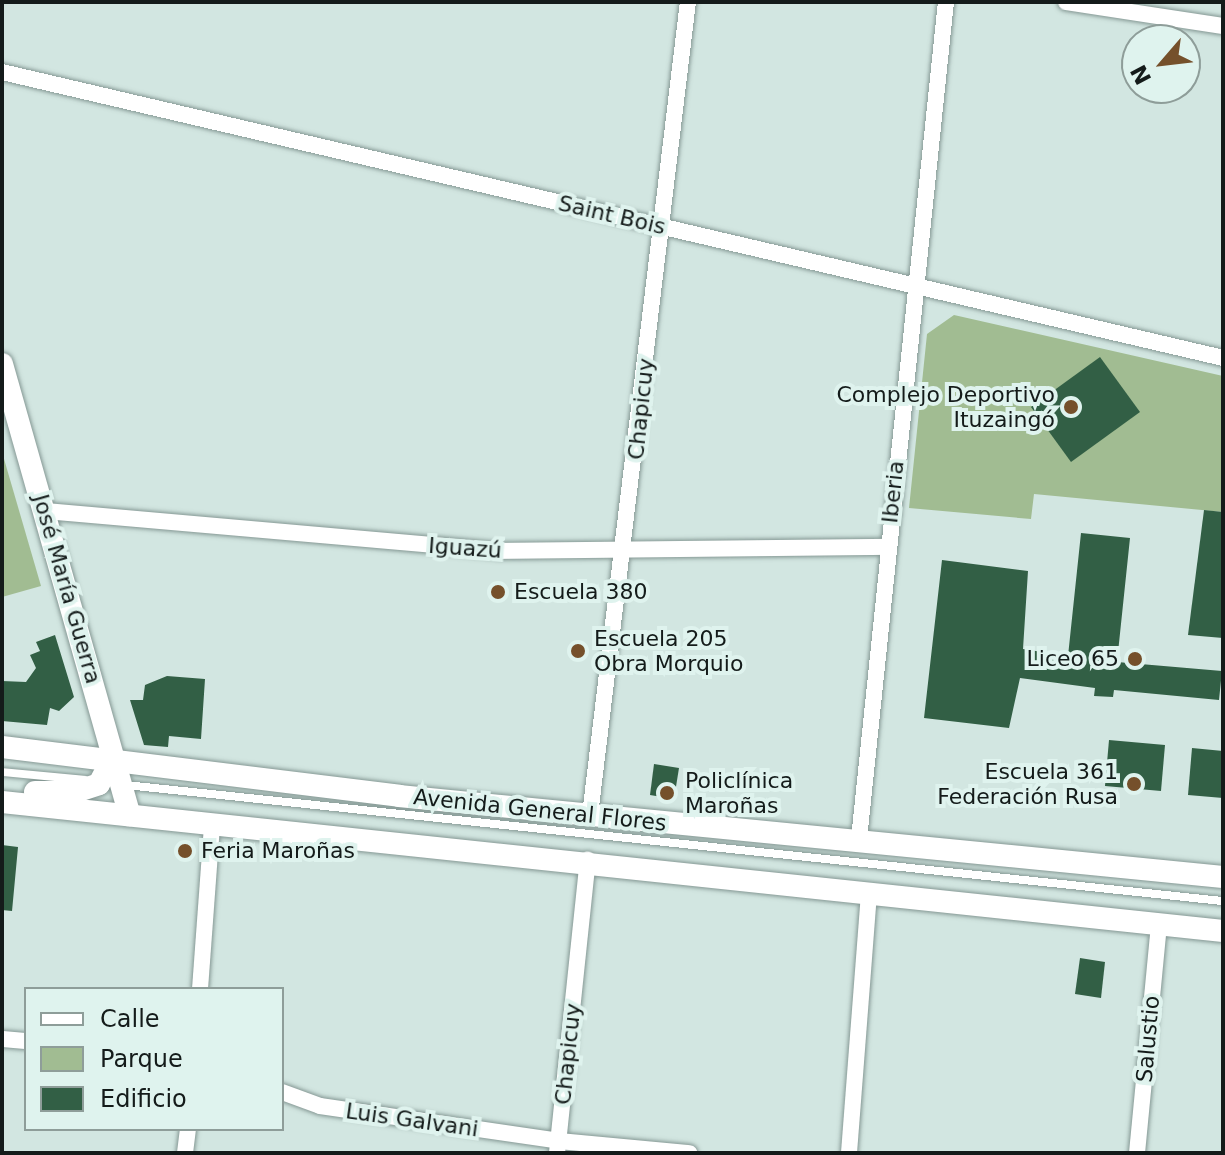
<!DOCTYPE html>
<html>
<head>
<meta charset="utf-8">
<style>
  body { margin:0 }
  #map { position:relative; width:1225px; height:1155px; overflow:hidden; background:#d2e6e1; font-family:"DejaVu Sans",sans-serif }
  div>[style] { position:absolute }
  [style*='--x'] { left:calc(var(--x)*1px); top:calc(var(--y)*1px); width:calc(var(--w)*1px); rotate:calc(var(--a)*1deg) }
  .green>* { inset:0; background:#a1bc92 }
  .building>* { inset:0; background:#325f45 }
  .roads { filter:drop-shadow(0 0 2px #859894) drop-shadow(0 0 2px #859894) }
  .lane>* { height:8px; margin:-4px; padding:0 4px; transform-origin:4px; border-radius:4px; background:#fff }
  .street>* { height:16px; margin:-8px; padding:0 8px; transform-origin:8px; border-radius:8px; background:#fff }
  .secondary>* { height:22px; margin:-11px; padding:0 11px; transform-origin:11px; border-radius:11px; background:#fff }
  .dots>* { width:22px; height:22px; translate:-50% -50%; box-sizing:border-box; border:4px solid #dff3ee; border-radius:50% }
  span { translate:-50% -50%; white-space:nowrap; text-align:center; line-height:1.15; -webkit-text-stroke:8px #dff3ee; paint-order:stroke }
  .street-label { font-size:22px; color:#141b1a }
  .poi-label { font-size:22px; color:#141b1a }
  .right { translate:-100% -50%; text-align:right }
  .left { translate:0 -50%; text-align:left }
  .frame { position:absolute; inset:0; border:4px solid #141b1a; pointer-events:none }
  .legend { position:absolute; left:24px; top:987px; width:260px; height:144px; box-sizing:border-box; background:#dff3ee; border:2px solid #8e9d99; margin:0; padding:10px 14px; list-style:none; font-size:24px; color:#141b1a }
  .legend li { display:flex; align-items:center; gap:16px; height:40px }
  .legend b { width:40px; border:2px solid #8e9d99 }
  .north { position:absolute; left:1121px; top:24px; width:80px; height:80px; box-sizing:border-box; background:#dff3ee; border:2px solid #8e9d99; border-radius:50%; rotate:242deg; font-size:22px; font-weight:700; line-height:32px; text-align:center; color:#141b1a }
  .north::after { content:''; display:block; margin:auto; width:28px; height:36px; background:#75502b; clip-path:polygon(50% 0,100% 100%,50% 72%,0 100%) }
</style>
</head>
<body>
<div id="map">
  <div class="green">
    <div style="clip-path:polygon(954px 315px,1223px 376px,1223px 512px,1034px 494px,1031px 519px,909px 508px,927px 334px)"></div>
    <div style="clip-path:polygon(2px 452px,41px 586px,2px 597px)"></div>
  </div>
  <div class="building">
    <div style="clip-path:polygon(1100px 357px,1140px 412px,1071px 462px,1031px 407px)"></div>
    <div style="clip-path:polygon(1204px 510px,1223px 512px,1223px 638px,1188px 635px)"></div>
    <div style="clip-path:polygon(1081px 533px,1130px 538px,1117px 662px,1222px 671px,1219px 700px,1114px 690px,1113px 697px,1094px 696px,1095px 688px,1020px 678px,1009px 728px,924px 718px,942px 560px,1028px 571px,1023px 649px,1068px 656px)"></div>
    <div style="clip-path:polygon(55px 635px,74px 697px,59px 711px,50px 708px,47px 725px,2px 721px,2px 681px,26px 682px,36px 668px,30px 655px,40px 651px,36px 642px)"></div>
    <div style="clip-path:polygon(167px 676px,205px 679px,201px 739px,169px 736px,168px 747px,144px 745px,130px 700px,143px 700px,145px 685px)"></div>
    <div style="clip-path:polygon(1109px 740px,1165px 745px,1161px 791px,1105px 786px)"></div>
    <div style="clip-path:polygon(1192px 748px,1223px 751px,1223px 798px,1188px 795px)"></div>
    <div style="clip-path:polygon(654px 764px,679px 768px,674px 799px,650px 795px)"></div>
    <div style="clip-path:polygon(2px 845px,18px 847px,12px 911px,2px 910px)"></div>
    <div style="clip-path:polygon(1080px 958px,1105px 962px,1101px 998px,1075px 994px)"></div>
  </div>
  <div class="roads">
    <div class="lane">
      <div style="--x:2;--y:772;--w:83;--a:5.5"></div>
      <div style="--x:126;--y:785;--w:1103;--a:6.04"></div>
    </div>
    <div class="street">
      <div style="--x:1066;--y:2;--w:159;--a:8.7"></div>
      <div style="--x:2;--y:72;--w:1254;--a:13.18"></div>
      <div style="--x:45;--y:511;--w:455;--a:5"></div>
      <div style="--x:498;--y:551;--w:389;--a:-0.6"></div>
      <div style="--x:590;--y:815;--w:819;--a:-83.13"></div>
      <div style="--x:859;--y:839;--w:842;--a:-84.07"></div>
      <div style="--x:200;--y:989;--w:165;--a:-85.8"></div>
      <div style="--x:2;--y:1039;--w:24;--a:5"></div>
      <div style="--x:282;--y:1092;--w:40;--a:20.2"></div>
      <div style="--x:320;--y:1106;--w:242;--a:8.3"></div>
      <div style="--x:559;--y:1141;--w:131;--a:5.3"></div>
      <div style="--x:185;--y:1153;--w:24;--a:-83"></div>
      <div style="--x:557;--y:1153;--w:295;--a:-84"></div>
      <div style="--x:849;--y:1153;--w:261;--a:-85.6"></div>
      <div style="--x:1137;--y:1153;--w:229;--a:-84.5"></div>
    </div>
    <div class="secondary">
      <div style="--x:2;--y:364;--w:469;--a:74.2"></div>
      <div style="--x:2;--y:747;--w:400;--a:7"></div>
      <div style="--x:399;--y:796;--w:828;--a:5.61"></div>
      <div style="--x:35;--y:792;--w:40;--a:0"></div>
      <div style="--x:75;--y:792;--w:25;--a:-18"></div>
      <div style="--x:99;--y:784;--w:30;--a:-62"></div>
      <div style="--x:2;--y:802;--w:1228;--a:6.03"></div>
    </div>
  </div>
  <div class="dots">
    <div style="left:1071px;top:407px;background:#75502b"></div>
    <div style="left:498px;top:592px;background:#75502b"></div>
    <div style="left:578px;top:651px;background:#75502b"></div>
    <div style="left:1135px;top:659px;background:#75502b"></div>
    <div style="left:1134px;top:784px;background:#75502b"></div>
    <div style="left:667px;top:793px;background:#75502b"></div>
    <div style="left:185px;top:851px;background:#75502b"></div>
  </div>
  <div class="street-label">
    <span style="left:612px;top:215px;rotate:13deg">Saint Bois</span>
    <span style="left:641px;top:409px;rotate:-84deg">Chapicuy</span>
    <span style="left:893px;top:492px;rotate:-84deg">Iberia</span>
    <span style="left:465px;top:548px;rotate:4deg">Iguazú</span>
    <span style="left:67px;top:589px;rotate:74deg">José María Guerra</span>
    <span style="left:540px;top:810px;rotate:6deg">Avenida General Flores</span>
    <span style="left:1148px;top:1039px;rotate:-85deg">Salustio</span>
    <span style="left:568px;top:1054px;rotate:-84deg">Chapicuy</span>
    <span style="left:412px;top:1120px;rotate:8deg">Luis Galvani</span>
  </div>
  <div class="poi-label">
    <span class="right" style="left:1055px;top:407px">Complejo Deportivo<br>Ituzaingó</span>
    <span class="left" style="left:514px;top:592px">Escuela 380</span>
    <span class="left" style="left:594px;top:651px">Escuela 205<br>Obra Morquio</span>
    <span class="right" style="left:1119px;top:659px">Liceo 65</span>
    <span class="right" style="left:1118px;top:784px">Escuela 361<br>Federación Rusa</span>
    <span class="left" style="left:685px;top:793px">Policlínica<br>Maroñas</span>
    <span class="left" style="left:201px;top:851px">Feria Maroñas</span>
  </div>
  <div class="frame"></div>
  <ul class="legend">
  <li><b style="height:10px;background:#fff"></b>Calle</li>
  <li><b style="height:22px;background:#a1bc92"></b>Parque</li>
  <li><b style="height:22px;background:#325f45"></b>Edificio</li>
  </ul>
  <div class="north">N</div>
</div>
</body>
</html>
